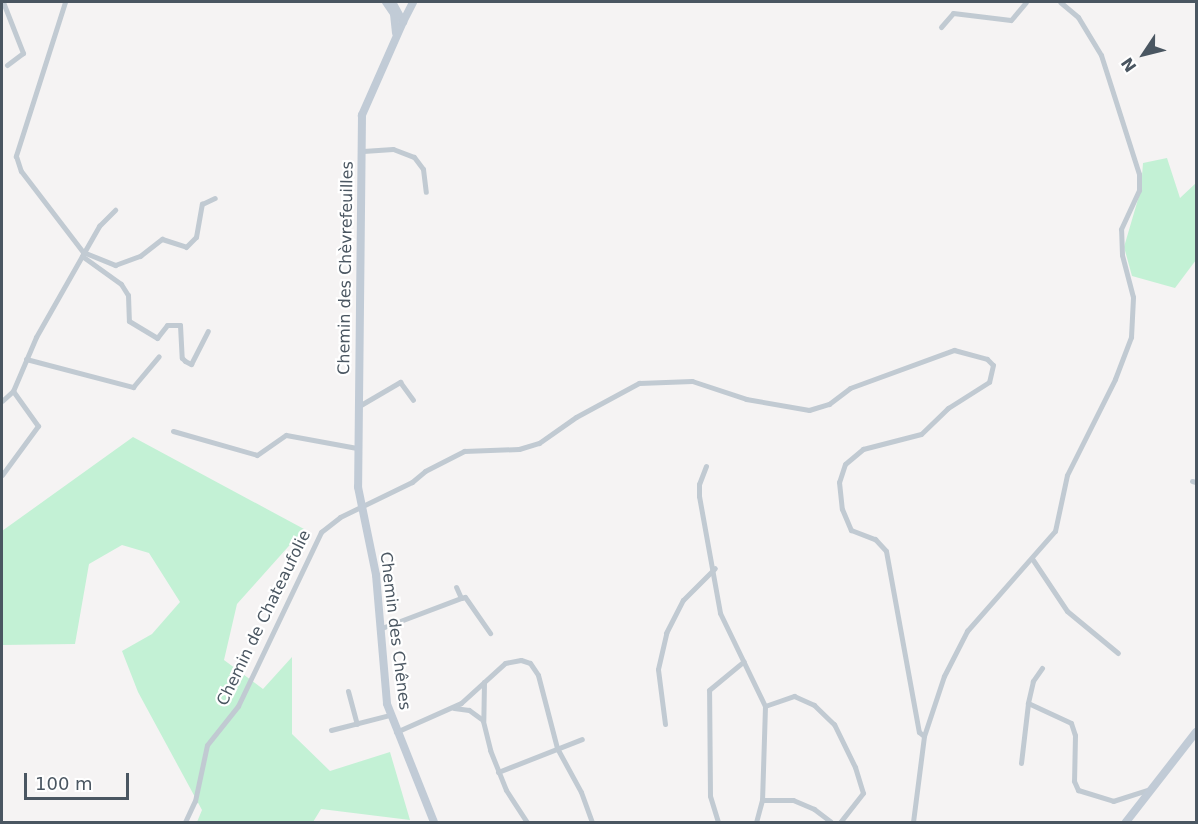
<!DOCTYPE html>
<html>
<head>
<meta charset="utf-8">
<style>
  body { margin:0 }
  #map { position:relative; width:1198px; height:824px; overflow:hidden; background:#f5f3f3; font-family:"DejaVu Sans",sans-serif }
  div>[style] { position:absolute }
  [style*='--x'] { left:calc(var(--x)*1px); top:calc(var(--y)*1px); width:calc(var(--w)*1px); rotate:calc(var(--a)*1deg) }
  .green>* { inset:0; background:#c3f1d5 }
  .street>* { height:5px; margin:-2.5px; padding:0 2.5px; transform-origin:2.5px; border-radius:2.5px; background:#c1cad2 }
  .secondary>* { height:8px; margin:-4px; padding:0 4px; transform-origin:4px; border-radius:4px; background:#c1cbd6 }
  span { translate:-50% -50%; white-space:nowrap; text-align:center; line-height:1.15; -webkit-text-stroke:4.5px #fff; paint-order:stroke }
  .street-label { font-size:16px; color:#4a5661 }
  .frame { position:absolute; inset:0; border:3px solid #4a5661; pointer-events:none }
  .north { position:absolute; left:1114px; top:24px; width:60px; height:60px; -webkit-text-stroke:4px #fff; paint-order:stroke; rotate:235deg; font-size:16px; font-weight:700; line-height:24px; text-align:center; color:#4a5661 }
  .north::after { content:''; display:block; margin:auto; width:21px; height:27px; background:#4a5661; clip-path:polygon(50% 0,100% 100%,50% 72%,0 100%) }
  .scale { position:absolute; left:24px; top:773px; width:105px; height:27px; box-sizing:border-box; border:3px solid #4a5661; border-top:0; padding-left:8px; font-size:18px; line-height:21px; white-space:nowrap; color:#4a5661; -webkit-text-stroke:4px #fff; paint-order:stroke }
</style>
</head>
<body>
<div id="map">
  <div class="green">
    <div style="clip-path:polygon(1167px 158px,1180px 198px,1196px 183px,1196px 260px,1175px 288px,1132px 276px,1124px 247px,1141px 189px,1143px 163px)"></div>
    <div style="clip-path:polygon(133px 437px,304px 529px,237px 604px,224px 660px,263px 689px,292px 657px,292px 734px,330px 771px,390px 752px,410px 820px,321px 809px,313px 822px,197px 822px,202px 810px,138px 692px,122px 651px,152px 634px,180px 602px,149px 553px,122px 545px,89px 564px,75px 644px,2px 645px,2px 531px)"></div>
  </div>
  <div class="street">
    <div style="--x:3;--y:2;--w:55;--a:68.6"></div>
    <div style="--x:23;--y:53;--w:20;--a:143"></div>
    <div style="--x:65;--y:2;--w:162;--a:107.7"></div>
    <div style="--x:16;--y:156;--w:16;--a:72"></div>
    <div style="--x:21;--y:171;--w:102;--a:52.6"></div>
    <div style="--x:941;--y:27;--w:18;--a:-49"></div>
    <div style="--x:953;--y:13;--w:58;--a:6.9"></div>
    <div style="--x:1011;--y:20;--w:23;--a:-50"></div>
    <div style="--x:363;--y:151;--w:30;--a:-4"></div>
    <div style="--x:393;--y:149;--w:22;--a:21"></div>
    <div style="--x:414;--y:157;--w:15;--a:53"></div>
    <div style="--x:423;--y:169;--w:23;--a:83"></div>
    <div style="--x:83;--y:252;--w:35;--a:22"></div>
    <div style="--x:115;--y:265;--w:27;--a:-20"></div>
    <div style="--x:140;--y:256;--w:28;--a:-38"></div>
    <div style="--x:162;--y:239;--w:25;--a:18"></div>
    <div style="--x:186;--y:247;--w:14;--a:-45"></div>
    <div style="--x:196;--y:237;--w:34;--a:-80"></div>
    <div style="--x:202;--y:204;--w:14;--a:-25"></div>
    <div style="--x:82;--y:256;--w:48;--a:35.7"></div>
    <div style="--x:121;--y:284;--w:13;--a:58"></div>
    <div style="--x:128;--y:295;--w:26;--a:88"></div>
    <div style="--x:129;--y:321;--w:33;--a:31"></div>
    <div style="--x:157;--y:338;--w:16;--a:-52"></div>
    <div style="--x:167;--y:325;--w:13;--a:0"></div>
    <div style="--x:180;--y:325;--w:33;--a:87"></div>
    <div style="--x:182;--y:358;--w:4;--a:45"></div>
    <div style="--x:185;--y:361;--w:7;--a:27"></div>
    <div style="--x:191;--y:364;--w:37;--a:-63"></div>
    <div style="--x:26;--y:359;--w:111;--a:14.7"></div>
    <div style="--x:133;--y:387;--w:40;--a:-50"></div>
    <div style="--x:2;--y:401;--w:15;--a:-42"></div>
    <div style="--x:13;--y:391;--w:59;--a:-66.9"></div>
    <div style="--x:36;--y:337;--w:128;--a:-60.4"></div>
    <div style="--x:99;--y:226;--w:23;--a:-45"></div>
    <div style="--x:359;--y:406;--w:48;--a:-30.3"></div>
    <div style="--x:400;--y:382;--w:22;--a:54"></div>
    <div style="--x:173;--y:431;--w:87;--a:15.9"></div>
    <div style="--x:257;--y:455;--w:35;--a:-35"></div>
    <div style="--x:286;--y:435;--w:72;--a:10.4"></div>
    <div style="--x:706;--y:466;--w:19;--a:111"></div>
    <div style="--x:699;--y:484;--w:12;--a:90"></div>
    <div style="--x:699;--y:496;--w:119;--a:79.8"></div>
    <div style="--x:720;--y:613;--w:103;--a:64.2"></div>
    <div style="--x:765;--y:706;--w:94;--a:91.8"></div>
    <div style="--x:762;--y:800;--w:23;--a:105"></div>
    <div style="--x:2;--y:475;--w:61;--a:-53.7"></div>
    <div style="--x:38;--y:426;--w:43;--a:-125.5"></div>
    <div style="--x:1192;--y:481;--w:4;--a:14"></div>
    <div style="--x:1033;--y:560;--w:61;--a:56.3"></div>
    <div style="--x:1067;--y:611;--w:66;--a:39.5"></div>
    <div style="--x:461;--y:598;--w:4;--a:-14"></div>
    <div style="--x:465;--y:597;--w:44;--a:55.2"></div>
    <div style="--x:379;--y:629;--w:88;--a:-20.7"></div>
    <div style="--x:461;--y:598;--w:12;--a:-114"></div>
    <div style="--x:1042;--y:668;--w:16;--a:125"></div>
    <div style="--x:1033;--y:681;--w:23;--a:103"></div>
    <div style="--x:1028;--y:703;--w:47;--a:24.9"></div>
    <div style="--x:1071;--y:723;--w:13;--a:72"></div>
    <div style="--x:1075;--y:735;--w:46;--a:91.2"></div>
    <div style="--x:1074;--y:781;--w:10;--a:66"></div>
    <div style="--x:1078;--y:790;--w:37;--a:17"></div>
    <div style="--x:1113;--y:801;--w:38;--a:-18"></div>
    <div style="--x:484;--y:682;--w:39;--a:91"></div>
    <div style="--x:483;--y:721;--w:30;--a:76"></div>
    <div style="--x:490;--y:750;--w:43;--a:68.2"></div>
    <div style="--x:506;--y:790;--w:38;--a:57"></div>
    <div style="--x:348;--y:691;--w:34;--a:75"></div>
    <div style="--x:765;--y:706;--w:31;--a:-19"></div>
    <div style="--x:794;--y:696;--w:22;--a:24"></div>
    <div style="--x:814;--y:705;--w:28;--a:44"></div>
    <div style="--x:834;--y:724;--w:48;--a:64"></div>
    <div style="--x:855;--y:767;--w:27;--a:73"></div>
    <div style="--x:863;--y:793;--w:37;--a:128"></div>
    <div style="--x:454;--y:708;--w:15;--a:8"></div>
    <div style="--x:469;--y:710;--w:17;--a:36"></div>
    <div style="--x:665;--y:724;--w:55;--a:-97.3"></div>
    <div style="--x:658;--y:669;--w:37;--a:-77"></div>
    <div style="--x:666;--y:633;--w:37;--a:-63"></div>
    <div style="--x:683;--y:600;--w:45;--a:-45"></div>
    <div style="--x:331;--y:730;--w:61;--a:-14.3"></div>
    <div style="--x:396;--y:732;--w:71;--a:-24"></div>
    <div style="--x:461;--y:703;--w:59;--a:-42.3"></div>
    <div style="--x:505;--y:663;--w:16;--a:-11"></div>
    <div style="--x:521;--y:660;--w:9;--a:18"></div>
    <div style="--x:530;--y:663;--w:14;--a:56"></div>
    <div style="--x:538;--y:675;--w:75;--a:75.4"></div>
    <div style="--x:557;--y:748;--w:50;--a:61.4"></div>
    <div style="--x:581;--y:792;--w:32;--a:70"></div>
    <div style="--x:1021;--y:763;--w:60;--a:-83.3"></div>
    <div style="--x:498;--y:772;--w:90;--a:-21.4"></div>
    <div style="--x:762;--y:800;--w:31;--a:0"></div>
    <div style="--x:793;--y:800;--w:23;--a:23"></div>
    <div style="--x:814;--y:809;--w:21;--a:37"></div>
    <div style="--x:185;--y:822;--w:23;--a:-65"></div>
    <div style="--x:195;--y:801;--w:57;--a:-77.9"></div>
    <div style="--x:207;--y:745;--w:50;--a:-51.5"></div>
    <div style="--x:238;--y:706;--w:193;--a:-64.5"></div>
    <div style="--x:321;--y:532;--w:24;--a:-38"></div>
    <div style="--x:340;--y:517;--w:80;--a:-25.9"></div>
    <div style="--x:412;--y:482;--w:17;--a:-40"></div>
    <div style="--x:425;--y:471;--w:44;--a:-27.1"></div>
    <div style="--x:464;--y:451;--w:55;--a:-2.1"></div>
    <div style="--x:519;--y:449;--w:21;--a:-17"></div>
    <div style="--x:539;--y:443;--w:45;--a:-35.1"></div>
    <div style="--x:576;--y:417;--w:72;--a:-28.4"></div>
    <div style="--x:639;--y:383;--w:53;--a:-2.2"></div>
    <div style="--x:692;--y:381;--w:57;--a:18.4"></div>
    <div style="--x:746;--y:399;--w:64;--a:9.9"></div>
    <div style="--x:809;--y:410;--w:21;--a:-17"></div>
    <div style="--x:829;--y:404;--w:26;--a:-37"></div>
    <div style="--x:850;--y:388;--w:111;--a:-20.1"></div>
    <div style="--x:954;--y:350;--w:34;--a:15"></div>
    <div style="--x:987;--y:359;--w:8;--a:45"></div>
    <div style="--x:993;--y:365;--w:17;--a:103"></div>
    <div style="--x:989;--y:382;--w:49;--a:147.6"></div>
    <div style="--x:948;--y:408;--w:37;--a:136"></div>
    <div style="--x:921;--y:434;--w:60;--a:165.5"></div>
    <div style="--x:863;--y:449;--w:23;--a:140"></div>
    <div style="--x:845;--y:464;--w:19;--a:108"></div>
    <div style="--x:839;--y:482;--w:27;--a:84"></div>
    <div style="--x:842;--y:509;--w:23;--a:67"></div>
    <div style="--x:851;--y:530;--w:26;--a:21"></div>
    <div style="--x:875;--y:539;--w:16;--a:47"></div>
    <div style="--x:886;--y:551;--w:184;--a:79.7"></div>
    <div style="--x:919;--y:732;--w:6;--a:39"></div>
    <div style="--x:718;--y:822;--w:27;--a:-107"></div>
    <div style="--x:710;--y:796;--w:106;--a:-90.5"></div>
    <div style="--x:709;--y:690;--w:45;--a:-39.6"></div>
    <div style="--x:913;--y:822;--w:87;--a:-82.7"></div>
    <div style="--x:924;--y:736;--w:63;--a:-71.6"></div>
    <div style="--x:944;--y:676;--w:51;--a:-62.9"></div>
    <div style="--x:967;--y:631;--w:133;--a:-48.7"></div>
    <div style="--x:1055;--y:531;--w:57;--a:-77.9"></div>
    <div style="--x:1067;--y:475;--w:107;--a:-63.4"></div>
    <div style="--x:1115;--y:379;--w:45;--a:-69.1"></div>
    <div style="--x:1131;--y:337;--w:40;--a:-87.1"></div>
    <div style="--x:1133;--y:297;--w:43;--a:-104.7"></div>
    <div style="--x:1122;--y:255;--w:26;--a:-92"></div>
    <div style="--x:1121;--y:229;--w:43;--a:-65.2"></div>
    <div style="--x:1139;--y:190;--w:16;--a:-90"></div>
    <div style="--x:1139;--y:174;--w:125;--a:-107.7"></div>
    <div style="--x:1101;--y:55;--w:44;--a:-121.2"></div>
    <div style="--x:1078;--y:17;--w:23;--a:-140"></div>
  </div>
  <div class="secondary">
    <div style="--x:386;--y:2;--w:14;--a:56"></div>
    <div style="--x:394;--y:14;--w:19;--a:84"></div>
    <div style="--x:392;--y:2;--w:23;--a:61"></div>
    <div style="--x:403;--y:22;--w:102;--a:113.8"></div>
    <div style="--x:362;--y:115;--w:372;--a:90.6"></div>
    <div style="--x:358;--y:487;--w:90;--a:78.4"></div>
    <div style="--x:376;--y:575;--w:129;--a:85.1"></div>
    <div style="--x:387;--y:704;--w:127;--a:68.3"></div>
    <div style="--x:403;--y:22;--w:22;--a:-63"></div>
    <div style="--x:1126;--y:822;--w:114;--a:-52.1"></div>
  </div>
  <div class="street-label">
    <span style="left:346px;top:268px;rotate:-89deg">Chemin des Chèvrefeuilles</span>
    <span style="left:264px;top:618px;rotate:-64deg">Chemin de Chateaufolie</span>
    <span style="left:395px;top:631px;rotate:83deg">Chemin des Chênes</span>
  </div>
  <div class="frame"></div>
  <div class="north">N</div>
  <div class="scale">100 m</div>
</div>
</body>
</html>
